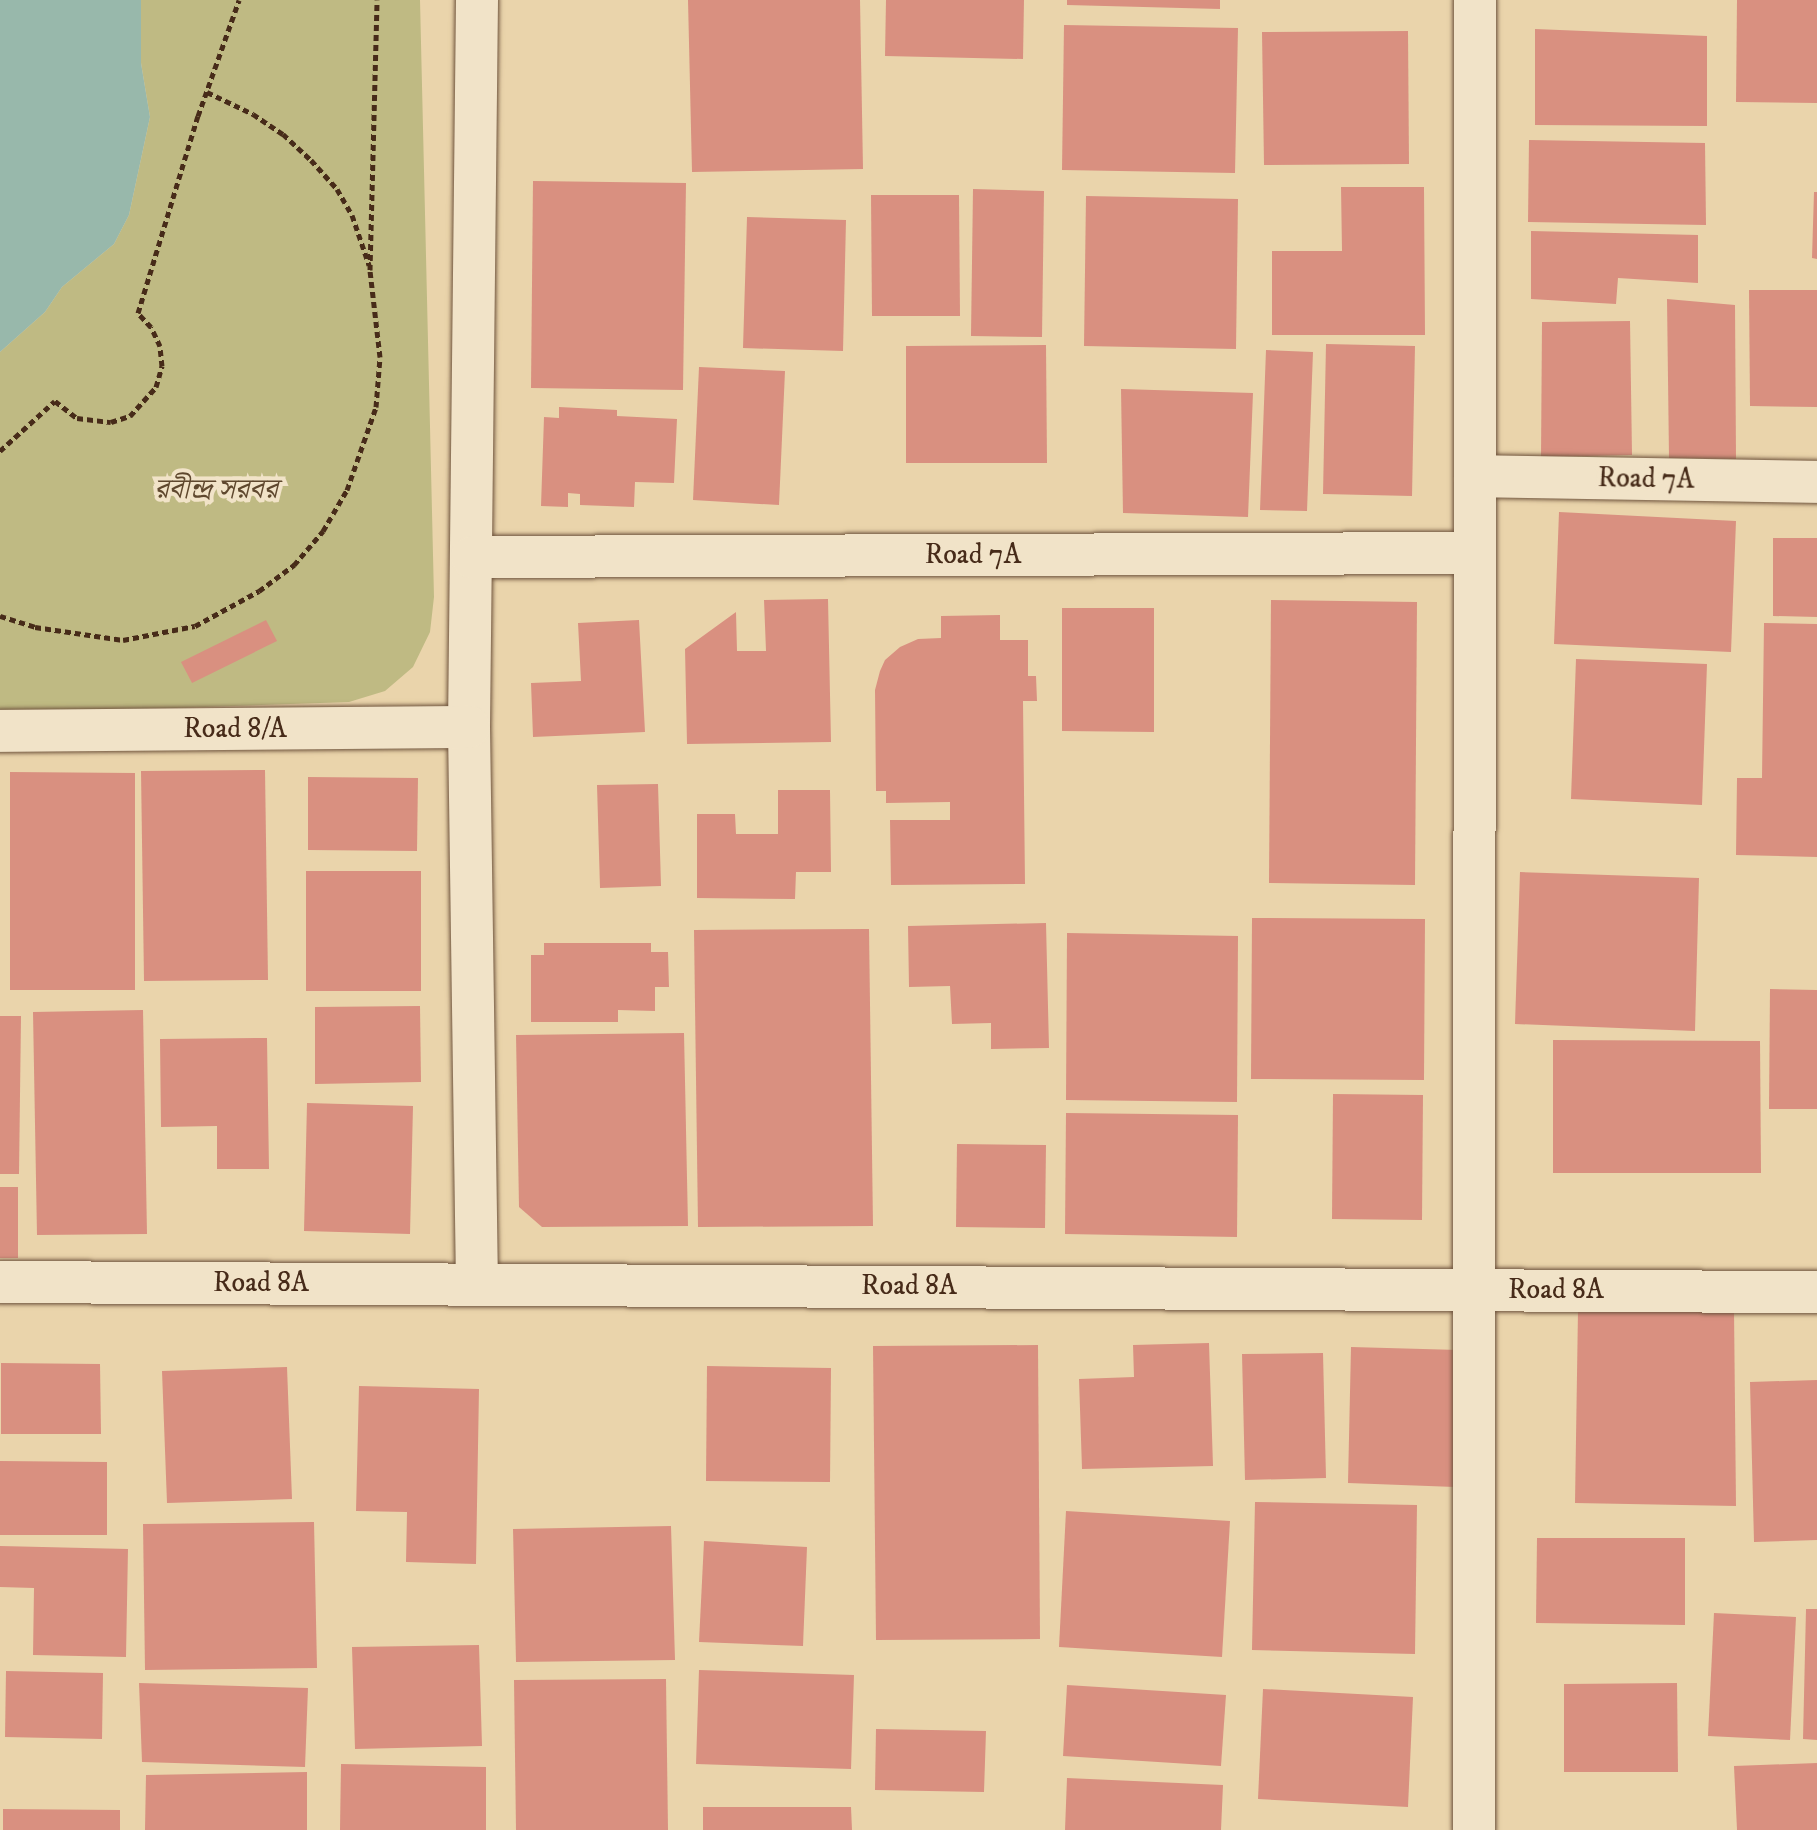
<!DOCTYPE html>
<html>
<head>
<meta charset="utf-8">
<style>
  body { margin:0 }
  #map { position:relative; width:1817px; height:1830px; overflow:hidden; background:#ead4ab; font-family:"IM FELL DW Pica","Noto Serif Bengali",serif }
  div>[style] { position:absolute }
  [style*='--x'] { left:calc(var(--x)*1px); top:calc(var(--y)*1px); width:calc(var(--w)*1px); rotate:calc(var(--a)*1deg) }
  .green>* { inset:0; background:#bfba83 }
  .water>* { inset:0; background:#98b8ab }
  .building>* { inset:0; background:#d99080 }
  .path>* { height:5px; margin-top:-2.5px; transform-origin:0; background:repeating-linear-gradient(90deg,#472b19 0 6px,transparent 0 10px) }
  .roads { filter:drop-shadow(0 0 2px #70553e) drop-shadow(0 0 2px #70553e) }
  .street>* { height:42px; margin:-21px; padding:0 21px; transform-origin:21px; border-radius:21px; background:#f1e3c8 }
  span { translate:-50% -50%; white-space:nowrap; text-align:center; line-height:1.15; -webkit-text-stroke:8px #f1e3c8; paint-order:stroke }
  .street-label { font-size:28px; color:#472b19 }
  .park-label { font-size:28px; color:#5f482e; font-style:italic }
</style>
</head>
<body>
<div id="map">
  <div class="green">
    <div style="clip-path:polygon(141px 0,420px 0,434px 597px,430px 632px,413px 667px,385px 691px,349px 702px,0 714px,0 352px,45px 312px,62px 287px,114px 244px,129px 215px,150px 117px,141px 63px)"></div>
  </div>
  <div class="water">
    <div style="clip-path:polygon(0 0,141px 0,141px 63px,150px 117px,129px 215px,114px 244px,62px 287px,45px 312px,0 352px)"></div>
  </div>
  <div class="building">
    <div style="clip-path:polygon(688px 0,860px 0,863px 169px,692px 172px)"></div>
    <div style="clip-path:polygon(886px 0,1024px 0,1023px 59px,885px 56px)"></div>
    <div style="clip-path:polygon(1067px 0,1220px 0,1220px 9px,1067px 5px)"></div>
    <div style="clip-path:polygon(1737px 0,1817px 0,1817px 103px,1736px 102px)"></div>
    <div style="clip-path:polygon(1064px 25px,1238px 28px,1235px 173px,1062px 170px)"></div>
    <div style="clip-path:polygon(1535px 29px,1707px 36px,1707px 126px,1535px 125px)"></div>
    <div style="clip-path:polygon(1408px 31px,1409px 164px,1264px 165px,1262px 32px)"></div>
    <div style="clip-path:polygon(1529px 140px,1705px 143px,1706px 225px,1528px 222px)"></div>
    <div style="clip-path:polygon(533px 181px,686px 183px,683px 390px,531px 388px)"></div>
    <div style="clip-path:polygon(1341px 187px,1424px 187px,1425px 335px,1272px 335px,1272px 251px,1342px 251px)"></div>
    <div style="clip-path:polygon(973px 189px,1044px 191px,1042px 337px,971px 336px)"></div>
    <div style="clip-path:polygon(1814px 192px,1817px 192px,1817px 259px,1812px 258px)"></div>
    <div style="clip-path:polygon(871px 195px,959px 195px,960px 316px,872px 316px)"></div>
    <div style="clip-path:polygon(1086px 196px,1238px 199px,1236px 349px,1084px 346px)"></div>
    <div style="clip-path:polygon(747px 217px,846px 220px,843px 351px,743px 348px)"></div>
    <div style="clip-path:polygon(1531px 231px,1698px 235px,1698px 283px,1618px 278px,1616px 304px,1531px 299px)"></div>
    <div style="clip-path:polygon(1749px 290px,1817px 290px,1817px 407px,1750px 406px)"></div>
    <div style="clip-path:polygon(1667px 299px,1735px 305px,1736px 459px,1669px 458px)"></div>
    <div style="clip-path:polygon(1630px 321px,1632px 455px,1541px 457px,1542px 322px)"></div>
    <div style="clip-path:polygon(1326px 344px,1415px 346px,1412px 496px,1323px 494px)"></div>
    <div style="clip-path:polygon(1046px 345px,1047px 463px,906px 463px,906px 346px)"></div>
    <div style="clip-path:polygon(1266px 350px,1313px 352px,1307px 511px,1260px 510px)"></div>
    <div style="clip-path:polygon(699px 367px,785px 371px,779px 505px,693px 500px)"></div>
    <div style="clip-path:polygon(1121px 389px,1253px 393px,1248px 517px,1123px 513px)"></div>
    <div style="clip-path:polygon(559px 407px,617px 410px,617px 416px,677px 419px,674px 483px,635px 482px,634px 507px,580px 505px,580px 494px,568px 493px,568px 507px,541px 506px,544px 417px,559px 418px)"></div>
    <div style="clip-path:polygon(1559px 512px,1736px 521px,1731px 652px,1554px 644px)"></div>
    <div style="clip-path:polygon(1773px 538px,1817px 538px,1817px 617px,1773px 616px)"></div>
    <div style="clip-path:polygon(828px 599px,831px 742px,687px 744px,685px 649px,736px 612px,737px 651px,766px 651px,764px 600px)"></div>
    <div style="clip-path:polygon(1271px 600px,1417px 602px,1415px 885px,1269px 883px)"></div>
    <div style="clip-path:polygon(1062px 608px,1154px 608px,1154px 732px,1062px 731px)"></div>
    <div style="clip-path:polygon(1000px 615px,1000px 640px,1028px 640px,1028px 676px,1036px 676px,1037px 701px,1023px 701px,1025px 884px,891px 885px,890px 820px,950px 820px,950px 802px,886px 803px,886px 791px,876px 791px,875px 690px,880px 671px,885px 660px,900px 647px,918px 639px,941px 638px,941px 616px)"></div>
    <div style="clip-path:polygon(266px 620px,277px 641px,192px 683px,181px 662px)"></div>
    <div style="clip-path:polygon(639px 620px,645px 732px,533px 737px,531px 683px,581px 681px,578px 623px)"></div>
    <div style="clip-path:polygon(1764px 623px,1817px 624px,1817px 857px,1736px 855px,1737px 778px,1762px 778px)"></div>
    <div style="clip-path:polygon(1576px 659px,1707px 664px,1702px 805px,1571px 799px)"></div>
    <div style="clip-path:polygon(265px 770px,268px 980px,144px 981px,141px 771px)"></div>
    <div style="clip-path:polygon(10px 772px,135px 773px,135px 990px,10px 990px)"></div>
    <div style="clip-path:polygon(308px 777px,418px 778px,417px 851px,308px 850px)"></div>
    <div style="clip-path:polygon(658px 784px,661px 886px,600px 888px,597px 785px)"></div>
    <div style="clip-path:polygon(778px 790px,830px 790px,831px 872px,796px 872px,795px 899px,697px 898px,697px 814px,735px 814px,736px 834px,778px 834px)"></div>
    <div style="clip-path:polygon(306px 871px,421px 871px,421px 991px,306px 991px)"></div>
    <div style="clip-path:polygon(1520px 872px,1699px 878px,1695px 1031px,1515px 1024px)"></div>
    <div style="clip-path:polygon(1252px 918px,1425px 919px,1424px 1080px,1251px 1079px)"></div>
    <div style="clip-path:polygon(1046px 923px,1049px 1048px,991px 1049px,991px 1023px,952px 1024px,950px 986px,909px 987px,908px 926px)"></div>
    <div style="clip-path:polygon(869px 929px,873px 1226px,698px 1227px,694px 930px)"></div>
    <div style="clip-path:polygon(1067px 933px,1238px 936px,1237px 1102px,1066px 1100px)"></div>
    <div style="clip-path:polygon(544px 943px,651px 943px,651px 952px,668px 952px,669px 987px,655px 987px,655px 1011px,618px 1010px,618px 1022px,531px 1022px,531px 955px,544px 955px)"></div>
    <div style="clip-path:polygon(1770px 989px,1817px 990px,1817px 1109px,1769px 1109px)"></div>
    <div style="clip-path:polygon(420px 1006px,421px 1082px,315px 1084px,315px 1007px)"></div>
    <div style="clip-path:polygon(143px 1010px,147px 1234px,37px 1235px,33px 1012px)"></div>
    <div style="clip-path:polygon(0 1016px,21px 1016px,19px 1174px,0 1174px)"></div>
    <div style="clip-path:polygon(684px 1033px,688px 1226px,542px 1227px,519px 1207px,516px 1035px)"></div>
    <div style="clip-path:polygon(267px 1038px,269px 1169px,217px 1169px,217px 1126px,161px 1127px,160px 1039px)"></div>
    <div style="clip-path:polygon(1553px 1040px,1760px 1041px,1761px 1173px,1553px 1173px)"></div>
    <div style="clip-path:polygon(1333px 1094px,1423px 1095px,1422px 1220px,1332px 1219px)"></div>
    <div style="clip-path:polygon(307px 1103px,413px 1106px,410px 1234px,304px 1231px)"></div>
    <div style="clip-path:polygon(1066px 1113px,1238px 1115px,1237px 1237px,1065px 1234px)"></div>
    <div style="clip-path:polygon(957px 1144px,1046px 1145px,1045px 1228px,956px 1227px)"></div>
    <div style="clip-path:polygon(0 1187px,18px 1187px,18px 1258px,0 1258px)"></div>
    <div style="clip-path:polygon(1578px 1310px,1734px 1310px,1736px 1506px,1575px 1503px)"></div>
    <div style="clip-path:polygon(1209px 1343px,1213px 1466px,1082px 1469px,1079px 1379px,1134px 1377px,1133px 1345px)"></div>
    <div style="clip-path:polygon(1038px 1345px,1040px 1639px,876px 1640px,873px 1346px)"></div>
    <div style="clip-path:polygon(1351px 1347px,1459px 1350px,1455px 1487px,1348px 1483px)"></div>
    <div style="clip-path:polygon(1323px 1353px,1326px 1478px,1245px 1480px,1242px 1354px)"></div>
    <div style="clip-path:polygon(1px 1363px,100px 1364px,101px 1434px,1px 1434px)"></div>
    <div style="clip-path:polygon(707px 1366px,831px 1368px,830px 1482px,706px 1481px)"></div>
    <div style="clip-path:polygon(287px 1367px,292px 1499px,167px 1503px,162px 1371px)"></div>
    <div style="clip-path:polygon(1817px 1380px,1817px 1540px,1754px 1542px,1750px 1382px)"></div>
    <div style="clip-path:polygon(359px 1386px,479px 1389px,476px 1564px,406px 1562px,407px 1512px,356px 1511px)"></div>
    <div style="clip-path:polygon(0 1461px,107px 1462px,107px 1535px,0 1535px)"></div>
    <div style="clip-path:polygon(1255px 1502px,1417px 1505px,1415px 1654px,1252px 1650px)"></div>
    <div style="clip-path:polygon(1066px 1511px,1230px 1521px,1222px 1657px,1059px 1647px)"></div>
    <div style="clip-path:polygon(314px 1522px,317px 1668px,145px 1670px,143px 1524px)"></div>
    <div style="clip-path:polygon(671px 1526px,675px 1660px,516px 1662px,513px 1529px)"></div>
    <div style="clip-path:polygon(1537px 1538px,1685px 1538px,1685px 1625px,1536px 1623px)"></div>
    <div style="clip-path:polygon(704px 1541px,807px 1547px,803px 1646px,699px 1642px)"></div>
    <div style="clip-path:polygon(0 1546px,128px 1549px,126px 1657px,33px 1655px,34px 1588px,0 1587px)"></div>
    <div style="clip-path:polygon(1806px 1609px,1817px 1609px,1817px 1740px,1803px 1739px)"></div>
    <div style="clip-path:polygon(1714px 1613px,1796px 1617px,1790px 1740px,1708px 1736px)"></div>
    <div style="clip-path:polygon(479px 1645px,482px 1746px,355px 1749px,352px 1647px)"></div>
    <div style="clip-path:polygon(699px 1670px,854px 1675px,851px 1769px,696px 1764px)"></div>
    <div style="clip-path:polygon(6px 1671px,103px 1673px,102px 1739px,5px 1737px)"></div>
    <div style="clip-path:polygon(666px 1679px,668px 1830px,516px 1830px,514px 1680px)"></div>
    <div style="clip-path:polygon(139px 1683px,308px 1688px,305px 1767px,142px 1762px)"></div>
    <div style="clip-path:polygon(1677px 1683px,1678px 1772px,1564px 1772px,1564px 1684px)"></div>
    <div style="clip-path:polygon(1067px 1685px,1226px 1695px,1221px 1766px,1063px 1756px)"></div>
    <div style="clip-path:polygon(1263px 1689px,1413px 1697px,1408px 1807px,1258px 1799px)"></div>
    <div style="clip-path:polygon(876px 1729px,986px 1731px,984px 1792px,875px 1790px)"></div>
    <div style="clip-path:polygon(1817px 1763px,1817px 1830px,1737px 1830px,1734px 1766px)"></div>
    <div style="clip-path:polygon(341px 1764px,486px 1767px,486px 1830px,340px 1830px)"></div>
    <div style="clip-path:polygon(307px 1772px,307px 1830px,145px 1830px,146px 1775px)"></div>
    <div style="clip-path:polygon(1067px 1778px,1223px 1785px,1221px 1830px,1065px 1830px)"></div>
    <div style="clip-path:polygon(703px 1807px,851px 1807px,852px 1830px,703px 1830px)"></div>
    <div style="clip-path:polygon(3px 1809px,120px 1810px,120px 1830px,3px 1830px)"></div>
  </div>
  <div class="path">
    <div style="--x:207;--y:92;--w:51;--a:25.6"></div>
    <div style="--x:253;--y:114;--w:36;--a:34"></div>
    <div style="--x:283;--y:134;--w:38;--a:43"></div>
    <div style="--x:311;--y:160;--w:39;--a:48"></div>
    <div style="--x:337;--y:189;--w:30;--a:60"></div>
    <div style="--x:352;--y:215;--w:53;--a:71.2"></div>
    <div style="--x:0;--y:451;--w:74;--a:-42.3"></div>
    <div style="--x:55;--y:401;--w:28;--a:38"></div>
    <div style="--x:77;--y:418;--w:34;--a:7"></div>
    <div style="--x:111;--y:422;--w:20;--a:-18"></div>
    <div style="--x:130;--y:416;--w:39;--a:-48"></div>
    <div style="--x:156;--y:387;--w:22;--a:-74"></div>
    <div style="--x:162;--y:366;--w:20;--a:-96"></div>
    <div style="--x:160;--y:346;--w:21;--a:-115"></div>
    <div style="--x:151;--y:327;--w:19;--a:-133"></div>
    <div style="--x:138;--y:313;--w:206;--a:-73.1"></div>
    <div style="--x:198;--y:116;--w:123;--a:-70.5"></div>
    <div style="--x:0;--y:616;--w:37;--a:17"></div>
    <div style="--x:35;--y:627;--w:89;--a:8.4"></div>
    <div style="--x:123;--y:640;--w:73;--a:-11"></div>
    <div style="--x:195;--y:626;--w:73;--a:-28.7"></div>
    <div style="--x:259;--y:591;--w:44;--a:-36.6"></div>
    <div style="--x:294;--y:565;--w:45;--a:-49.5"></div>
    <div style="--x:323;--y:531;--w:48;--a:-59.7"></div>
    <div style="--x:347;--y:490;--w:88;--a:-70.7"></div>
    <div style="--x:376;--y:407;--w:50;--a:-85.4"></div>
    <div style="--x:380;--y:357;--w:88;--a:-96.6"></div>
    <div style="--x:370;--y:270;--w:270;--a:-88.5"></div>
  </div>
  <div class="roads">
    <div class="street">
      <div style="--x:477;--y:0;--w:727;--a:90.63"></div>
      <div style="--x:469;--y:727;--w:557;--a:89.18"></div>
      <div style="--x:1475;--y:476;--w:342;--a:1"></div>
      <div style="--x:472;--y:557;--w:1002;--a:-0.23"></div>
      <div style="--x:0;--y:731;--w:469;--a:-0.5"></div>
      <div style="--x:0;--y:1282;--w:1817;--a:0.32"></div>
      <div style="--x:1474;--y:1830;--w:1830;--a:-89.97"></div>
    </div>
  </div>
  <div class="street-label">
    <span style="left:1646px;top:479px;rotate:1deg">Road 7A</span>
    <span style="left:973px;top:555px">Road 7A</span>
    <span style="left:235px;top:729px">Road 8/A</span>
    <span style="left:261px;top:1283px">Road 8A</span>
    <span style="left:909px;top:1286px">Road 8A</span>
    <span style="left:1556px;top:1290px">Road 8A</span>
  </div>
  <div class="park-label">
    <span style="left:216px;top:490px">রবীন্দ্র সরবর</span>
  </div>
</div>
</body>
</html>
